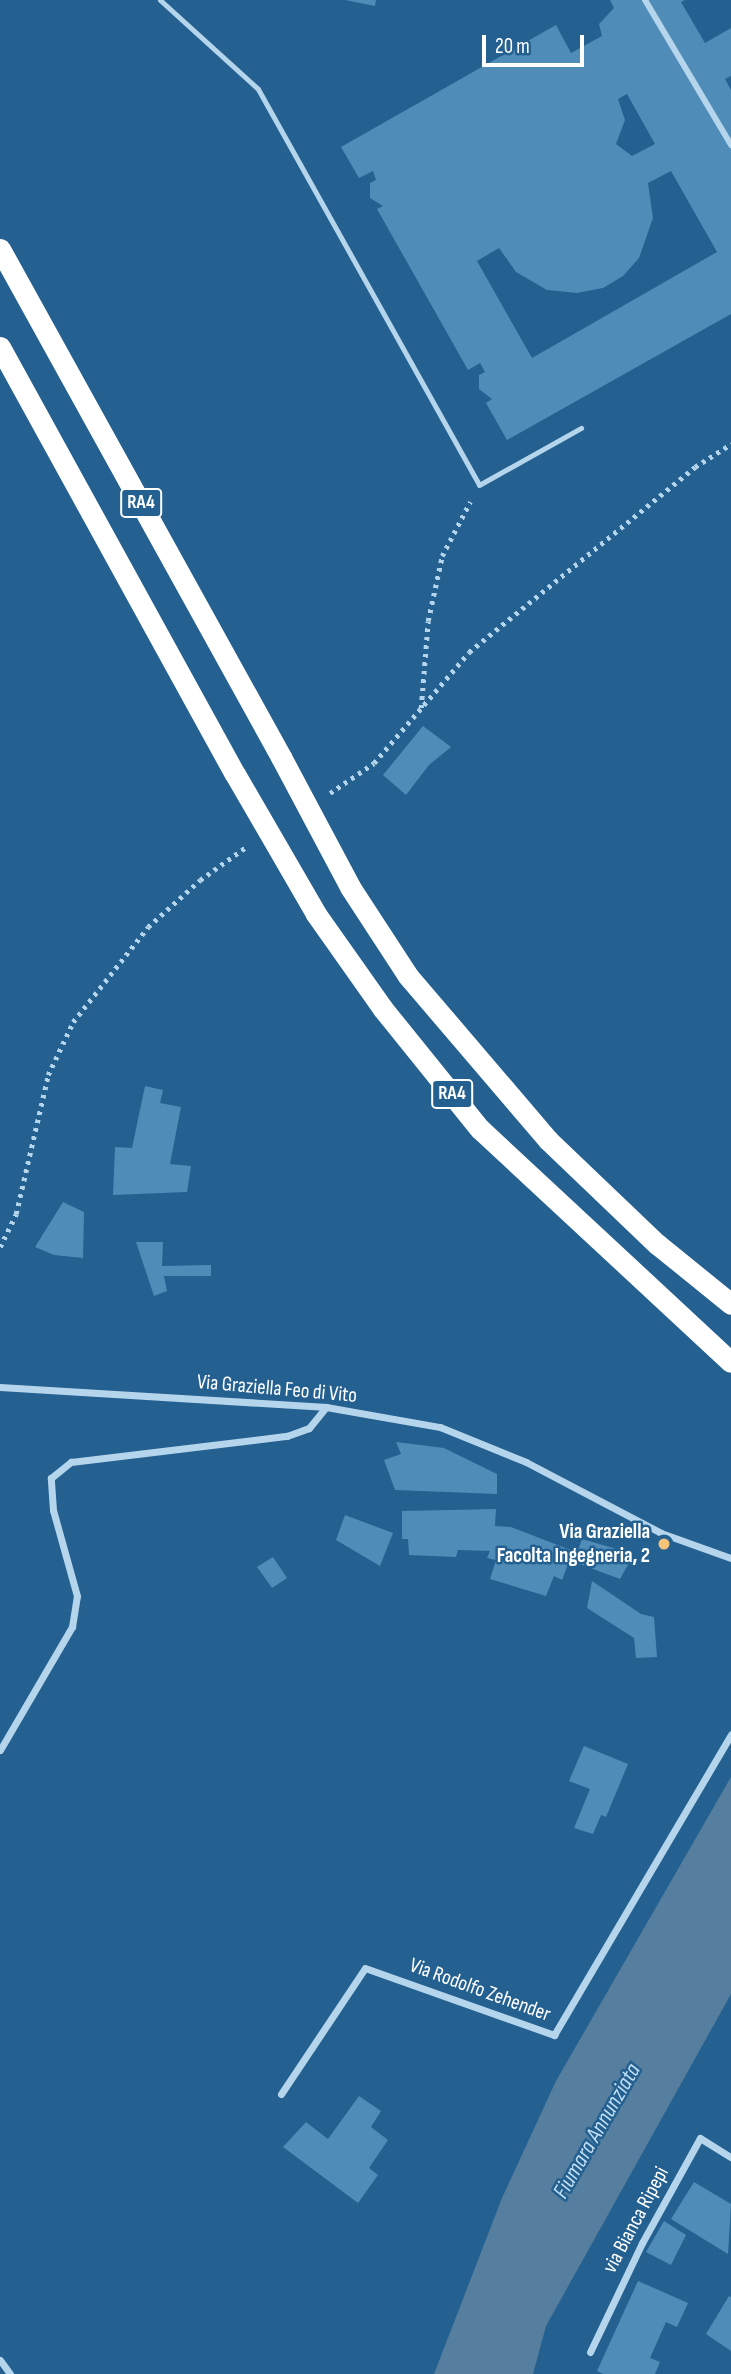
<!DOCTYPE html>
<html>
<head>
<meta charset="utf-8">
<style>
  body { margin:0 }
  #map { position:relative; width:731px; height:2374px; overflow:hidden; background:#246090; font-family:"Sofia Sans Condensed",sans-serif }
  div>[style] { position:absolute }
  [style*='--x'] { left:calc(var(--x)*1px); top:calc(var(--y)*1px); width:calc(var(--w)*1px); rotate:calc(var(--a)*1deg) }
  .water>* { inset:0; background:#567f9f }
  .building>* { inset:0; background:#508cb8 }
  .path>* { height:4.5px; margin-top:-2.25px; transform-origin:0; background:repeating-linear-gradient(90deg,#b5d5ec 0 3.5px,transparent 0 8.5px) }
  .service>* { height:5px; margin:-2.5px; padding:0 2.5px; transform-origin:2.5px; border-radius:2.5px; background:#b5d5ec }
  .pedestrian>* { height:6px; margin:-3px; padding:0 3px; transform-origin:3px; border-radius:3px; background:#b5d5ec }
  .minor>* { height:7px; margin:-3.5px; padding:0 3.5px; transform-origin:3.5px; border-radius:3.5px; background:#b5d5ec }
  .motorway>* { height:21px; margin:-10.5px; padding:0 10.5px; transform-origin:10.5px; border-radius:10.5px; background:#fff }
  .motorway-bridge>* { height:21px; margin:-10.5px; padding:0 10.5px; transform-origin:10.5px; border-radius:10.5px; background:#fff }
  .dots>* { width:19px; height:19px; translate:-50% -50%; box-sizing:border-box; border:4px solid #246090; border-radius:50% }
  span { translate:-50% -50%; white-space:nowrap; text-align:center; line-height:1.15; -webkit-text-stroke:5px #246090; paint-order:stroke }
  .shield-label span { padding:2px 5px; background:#246090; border:2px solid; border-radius:5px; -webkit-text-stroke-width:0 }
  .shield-label { font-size:19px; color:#fff; font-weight:700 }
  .street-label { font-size:21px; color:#fff }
  .poi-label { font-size:21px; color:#fff; font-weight:700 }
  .right { translate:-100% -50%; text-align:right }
  .water-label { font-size:23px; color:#c1def3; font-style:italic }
  .scale { position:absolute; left:482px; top:35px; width:102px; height:32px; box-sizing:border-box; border:4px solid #fff; border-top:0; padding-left:9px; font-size:21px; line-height:24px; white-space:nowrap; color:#fff; -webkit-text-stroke:5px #246090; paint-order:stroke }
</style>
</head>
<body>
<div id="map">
  <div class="water">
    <div style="clip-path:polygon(731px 1777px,731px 1994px,546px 2326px,533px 2374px,434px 2374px,502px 2198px,556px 2081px)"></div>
  </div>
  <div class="building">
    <div style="clip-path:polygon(345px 0,376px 0,375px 6px)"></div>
    <div style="clip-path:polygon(evenodd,610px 0,685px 0,681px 2px,705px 43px,731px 28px,731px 76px,725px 79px,731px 90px,731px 314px,507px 440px,486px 403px,492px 399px,479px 389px,479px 375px,485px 372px,480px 363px,468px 370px,377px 209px,383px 206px,370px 198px,370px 183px,376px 180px,373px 171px,359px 178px,341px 147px,556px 25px,571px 53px,602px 36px,599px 24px,614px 8px,610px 0,627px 94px,655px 144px,632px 156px,616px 144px,625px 120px,618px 99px,627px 94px,610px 0,671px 171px,717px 252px,532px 358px,477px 261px,499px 248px,516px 272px,547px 290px,577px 293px,603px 288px,623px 276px,639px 258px,653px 218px,648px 183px,671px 171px)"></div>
    <div style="clip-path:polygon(423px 726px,451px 747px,429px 765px,406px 795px,383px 775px)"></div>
    <div style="clip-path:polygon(145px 1086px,163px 1090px,160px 1103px,181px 1107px,170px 1164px,191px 1166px,187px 1192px,113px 1195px,115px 1147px,132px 1148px)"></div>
    <div style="clip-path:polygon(63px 1202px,84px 1212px,83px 1258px,54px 1255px,35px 1247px)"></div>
    <div style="clip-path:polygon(136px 1242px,163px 1242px,162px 1266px,211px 1265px,211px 1276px,164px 1276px,167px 1291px,154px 1296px)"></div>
    <div style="clip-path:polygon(396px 1442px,444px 1448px,497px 1474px,497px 1494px,395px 1490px,384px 1460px,401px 1454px)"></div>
    <div style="clip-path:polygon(496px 1509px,495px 1526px,511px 1527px,573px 1551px,562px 1580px,554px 1576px,546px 1596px,490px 1579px,496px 1560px,487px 1558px,490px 1551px,458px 1550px,456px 1557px,409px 1555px,408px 1539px,402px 1539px,402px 1511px)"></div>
    <div style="clip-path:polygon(345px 1515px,393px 1533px,380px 1566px,336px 1540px)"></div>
    <div style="clip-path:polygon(582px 1539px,634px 1554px,620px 1579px,574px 1562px)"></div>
    <div style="clip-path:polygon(273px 1557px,287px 1578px,272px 1588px,257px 1567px)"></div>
    <div style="clip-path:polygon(592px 1581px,641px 1614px,654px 1617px,657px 1657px,636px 1658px,634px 1638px,587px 1608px)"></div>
    <div style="clip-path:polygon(584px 1746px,628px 1764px,606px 1817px,601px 1815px,593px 1834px,574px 1828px,590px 1789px,569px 1781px)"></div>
    <div style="clip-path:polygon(359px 2096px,381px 2111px,371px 2127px,388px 2140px,369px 2168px,378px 2175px,358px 2203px,283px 2147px,306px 2122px,328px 2139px)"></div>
    <div style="clip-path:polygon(694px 2182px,731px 2204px,728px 2254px,671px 2219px)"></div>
    <div style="clip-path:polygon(664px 2221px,686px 2235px,671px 2265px,646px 2252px)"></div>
    <div style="clip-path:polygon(638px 2281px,688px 2303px,677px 2327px,666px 2322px,650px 2358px,660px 2362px,655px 2374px,603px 2374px,597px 2371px)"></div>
    <div style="clip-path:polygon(729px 2296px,731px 2297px,731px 2351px,706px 2334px)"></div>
  </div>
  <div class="path">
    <div style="--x:421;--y:708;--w:87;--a:-85.4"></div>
    <div style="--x:428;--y:621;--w:66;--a:-77.8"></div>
    <div style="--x:442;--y:556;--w:61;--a:-62.6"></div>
    <div style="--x:330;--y:793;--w:53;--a:-34.3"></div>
    <div style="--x:374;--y:763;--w:146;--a:-49.4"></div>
    <div style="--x:469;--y:652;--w:292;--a:-39.3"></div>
    <div style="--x:695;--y:467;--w:43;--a:-32.6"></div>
    <div style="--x:0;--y:1247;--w:37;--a:-64"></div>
    <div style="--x:16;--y:1214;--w:143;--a:-77"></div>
    <div style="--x:48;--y:1075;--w:59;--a:-64.7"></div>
    <div style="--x:73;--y:1022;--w:121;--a:-51.7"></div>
    <div style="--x:148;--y:927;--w:70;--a:-42.1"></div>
    <div style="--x:200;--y:880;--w:57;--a:-35.7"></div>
  </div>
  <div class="service">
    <div style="--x:160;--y:0;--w:132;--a:42.2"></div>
    <div style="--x:258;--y:89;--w:453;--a:60.8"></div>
    <div style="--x:479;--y:485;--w:117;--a:-29.2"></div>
  </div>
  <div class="pedestrian">
    <div style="--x:645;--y:0;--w:169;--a:59.3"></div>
  </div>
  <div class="minor">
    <div style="--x:0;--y:1387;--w:327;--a:3.5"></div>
    <div style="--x:326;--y:1407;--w:116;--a:10"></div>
    <div style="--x:440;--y:1427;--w:93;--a:22.1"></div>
    <div style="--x:526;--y:1462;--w:153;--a:27.7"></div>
    <div style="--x:661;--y:1533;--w:74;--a:19.7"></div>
    <div style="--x:0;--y:1750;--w:143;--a:-59.7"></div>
    <div style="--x:72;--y:1627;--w:31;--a:-81"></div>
    <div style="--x:77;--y:1596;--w:89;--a:-105.6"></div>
    <div style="--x:53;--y:1510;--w:32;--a:-94"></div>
    <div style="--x:51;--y:1478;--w:26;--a:-39"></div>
    <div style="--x:71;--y:1462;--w:218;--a:-6.9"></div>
    <div style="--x:287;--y:1436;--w:23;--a:-20"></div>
    <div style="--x:309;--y:1428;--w:27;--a:-51"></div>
    <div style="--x:281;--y:2094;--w:151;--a:-56.3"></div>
    <div style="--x:365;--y:1968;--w:201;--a:19.5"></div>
    <div style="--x:554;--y:2035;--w:349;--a:-59.5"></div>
    <div style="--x:590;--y:2352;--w:121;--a:-64.5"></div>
    <div style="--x:642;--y:2243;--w:120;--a:-61.1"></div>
    <div style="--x:700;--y:2138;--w:36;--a:32"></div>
    <div style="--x:0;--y:2360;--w:17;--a:54"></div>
  </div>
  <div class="motorway">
    <div style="--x:0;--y:249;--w:581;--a:61.05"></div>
    <div style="--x:0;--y:347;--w:487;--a:61.2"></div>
  </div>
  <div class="motorway-bridge">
    <div style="--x:281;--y:757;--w:147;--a:62"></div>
    <div style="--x:350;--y:887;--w:106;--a:56.9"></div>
    <div style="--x:408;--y:976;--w:216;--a:49.5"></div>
    <div style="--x:548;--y:1140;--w:151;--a:43.7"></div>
    <div style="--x:657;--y:1244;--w:95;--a:39"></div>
    <div style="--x:235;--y:774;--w:162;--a:59.9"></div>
    <div style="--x:316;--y:914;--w:116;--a:54.8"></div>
    <div style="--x:383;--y:1009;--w:154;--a:51.1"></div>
    <div style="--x:480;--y:1129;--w:342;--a:42.9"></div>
  </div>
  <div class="dots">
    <div style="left:664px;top:1544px;background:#f6c379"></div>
  </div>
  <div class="shield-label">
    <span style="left:141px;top:503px">RA4</span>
    <span style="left:452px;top:1094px">RA4</span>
  </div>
  <div class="street-label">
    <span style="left:277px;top:1389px;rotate:5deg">Via Graziella Feo di Vito</span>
    <span style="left:480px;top:1990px;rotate:20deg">Via Rodolfo Zehender</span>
    <span style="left:636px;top:2220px;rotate:-62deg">via Bianca Ripepi</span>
  </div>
  <div class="poi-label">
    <span class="right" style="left:650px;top:1544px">Via Graziella<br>Facolta Ingegneria, 2</span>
  </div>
  <div class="water-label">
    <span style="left:597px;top:2131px;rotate:-60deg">Fiumara Annunziata</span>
  </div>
  <div class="scale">20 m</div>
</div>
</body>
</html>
